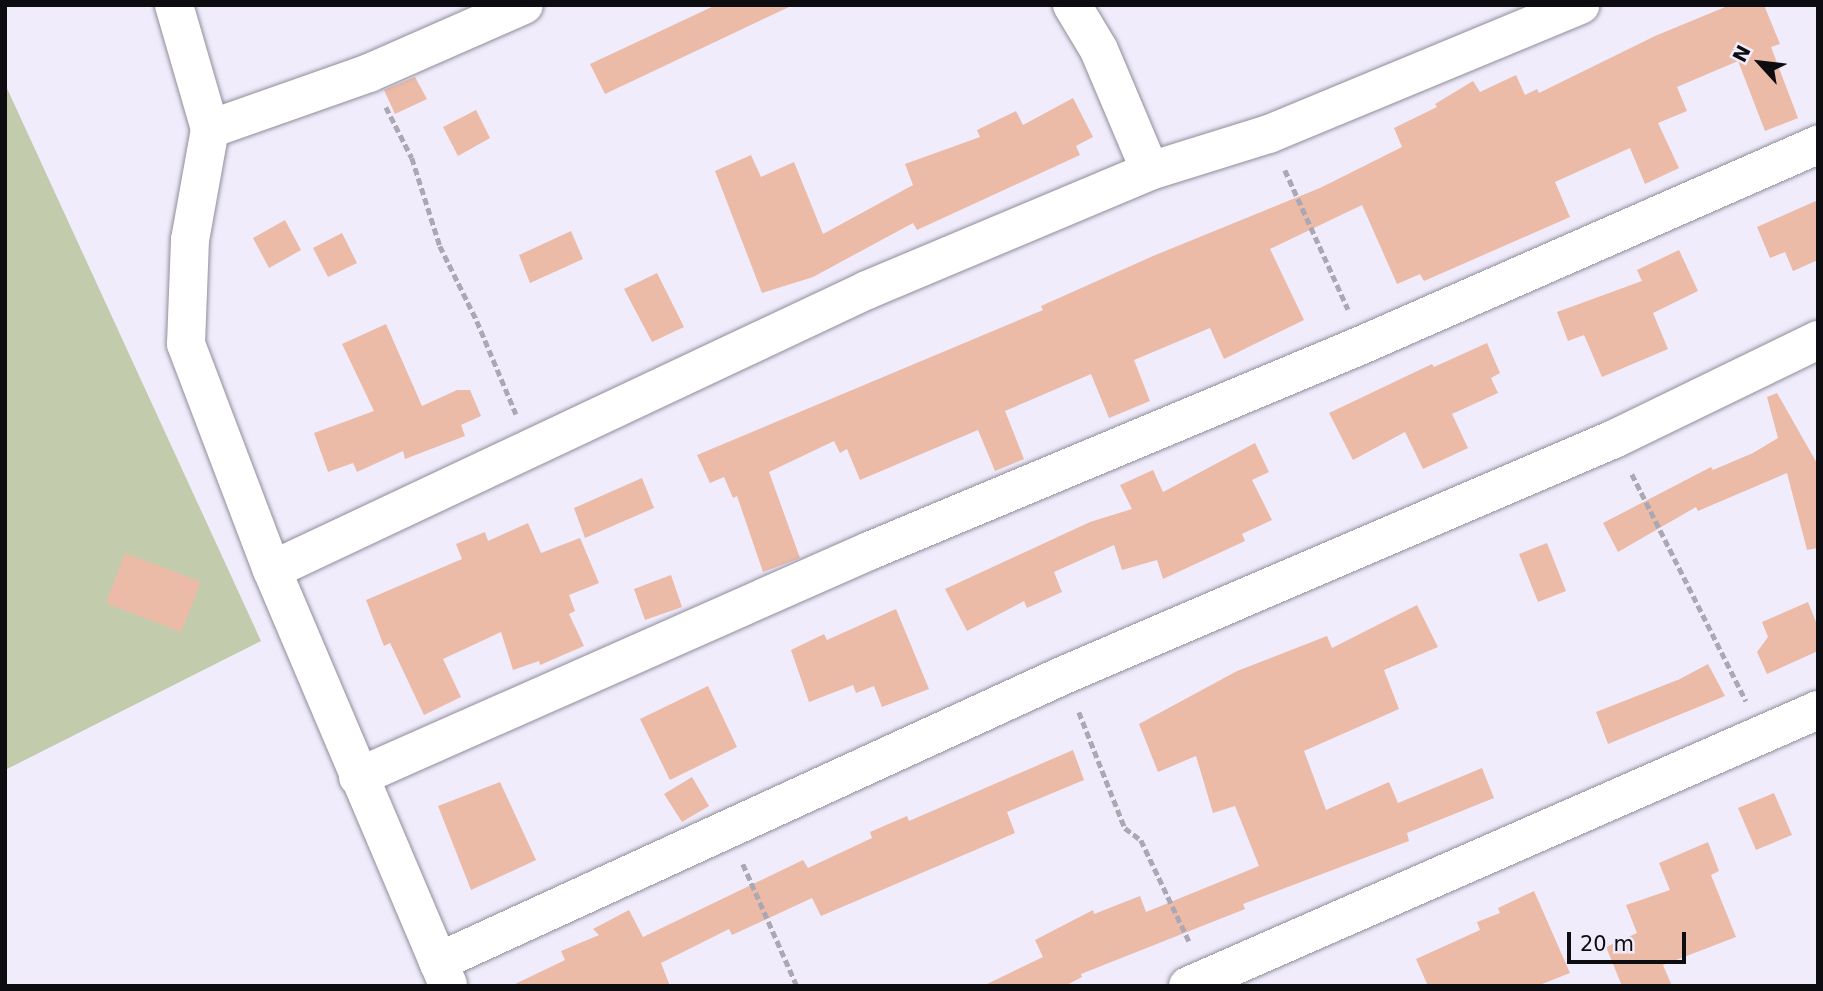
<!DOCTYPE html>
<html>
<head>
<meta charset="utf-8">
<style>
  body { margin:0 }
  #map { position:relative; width:1823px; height:991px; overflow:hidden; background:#f0ecfb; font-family:"DejaVu Sans",sans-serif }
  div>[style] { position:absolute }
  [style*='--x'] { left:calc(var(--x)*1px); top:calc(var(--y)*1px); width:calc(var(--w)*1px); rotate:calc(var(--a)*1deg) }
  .green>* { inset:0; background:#c3cbad }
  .building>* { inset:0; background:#ebbba8 }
  .path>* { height:4.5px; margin-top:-2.25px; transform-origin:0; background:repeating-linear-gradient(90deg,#aba8b4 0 7px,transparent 0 10.5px) }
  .roads { filter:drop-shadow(0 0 2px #908d9b) drop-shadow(0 0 2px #908d9b) }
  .minor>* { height:38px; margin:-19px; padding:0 19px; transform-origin:19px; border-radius:19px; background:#fff }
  span { translate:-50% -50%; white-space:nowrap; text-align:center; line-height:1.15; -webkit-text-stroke:5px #f0ecfb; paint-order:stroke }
  .frame { position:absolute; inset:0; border:7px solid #0d0c11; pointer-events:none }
  .north { position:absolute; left:1725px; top:28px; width:70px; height:70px; -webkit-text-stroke:5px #f0ecfb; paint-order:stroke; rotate:297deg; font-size:19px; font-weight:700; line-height:28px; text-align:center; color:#0d0c11 }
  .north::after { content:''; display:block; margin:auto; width:24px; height:32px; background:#0d0c11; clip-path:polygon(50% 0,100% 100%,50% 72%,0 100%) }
  .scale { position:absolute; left:1567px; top:932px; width:119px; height:32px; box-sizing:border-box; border:4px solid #0d0c11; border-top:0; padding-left:9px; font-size:21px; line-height:24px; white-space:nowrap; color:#0d0c11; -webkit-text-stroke:5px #f0ecfb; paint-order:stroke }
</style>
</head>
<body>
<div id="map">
  <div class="green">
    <div style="clip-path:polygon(5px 84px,261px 641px,5px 770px)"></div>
  </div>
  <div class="building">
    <div style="clip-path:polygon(716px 5px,793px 5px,605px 94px,590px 64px)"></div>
    <div style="clip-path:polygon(1730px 5px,1764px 5px,1780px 44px,1771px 47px,1798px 118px,1765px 131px,1738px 61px,1677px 87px,1687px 111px,1658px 123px,1679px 168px,1645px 184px,1630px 148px,1555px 182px,1570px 217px,1424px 281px,1420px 274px,1397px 284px,1362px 205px,1270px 249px,1304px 320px,1224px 359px,1210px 328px,1134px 360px,1150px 401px,1109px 418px,1091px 374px,1005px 411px,1024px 459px,995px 471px,978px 430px,860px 480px,847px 449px,840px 453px,834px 441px,769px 472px,800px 558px,763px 572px,737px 496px,733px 498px,724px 477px,710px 483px,697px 455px,1043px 310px,1041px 306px,1153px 256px,1320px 188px,1402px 147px,1394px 128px,1437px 107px,1435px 104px,1473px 81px,1480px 92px,1516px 75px,1525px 95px,1537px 89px,1539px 93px,1655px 36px)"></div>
    <div style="clip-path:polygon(415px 77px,427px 99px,395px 114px,384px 90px)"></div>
    <div style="clip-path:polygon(1073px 98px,1093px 137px,1076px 146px,1080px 155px,917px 230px,913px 223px,813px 277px,762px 293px,715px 171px,751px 155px,761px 177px,794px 162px,823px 234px,913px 185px,905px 164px,980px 137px,977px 130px,1016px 111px,1023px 125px)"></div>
    <div style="clip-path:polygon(476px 110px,490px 138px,458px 156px,443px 127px)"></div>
    <div style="clip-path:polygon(1818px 200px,1818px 260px,1793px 271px,1785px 252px,1770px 258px,1757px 227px)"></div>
    <div style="clip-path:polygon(285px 220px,301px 250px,269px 268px,253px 238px)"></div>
    <div style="clip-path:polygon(571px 231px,583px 259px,530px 283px,519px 255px)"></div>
    <div style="clip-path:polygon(342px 233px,357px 263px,328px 277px,313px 248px)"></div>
    <div style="clip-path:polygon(1679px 250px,1698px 291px,1653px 313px,1668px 349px,1602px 377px,1584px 335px,1568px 341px,1557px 312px,1642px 281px,1637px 270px)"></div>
    <div style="clip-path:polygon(657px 273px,684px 327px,652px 342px,624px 289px)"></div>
    <div style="clip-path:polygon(386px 324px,422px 406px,457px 390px,470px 390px,481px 416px,461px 425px,465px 436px,405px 459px,403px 451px,357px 472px,353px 463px,328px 472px,314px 433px,374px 411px,342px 344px)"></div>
    <div style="clip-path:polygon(1487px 343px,1500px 373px,1491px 378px,1498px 393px,1452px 414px,1468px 448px,1423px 469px,1405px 432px,1353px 460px,1329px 413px,1432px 364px,1434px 367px)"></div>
    <div style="clip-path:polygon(1777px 393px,1818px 465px,1818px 548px,1807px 550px,1787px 473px,1698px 511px,1696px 507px,1618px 552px,1603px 523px,1711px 467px,1713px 470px,1753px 453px,1778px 438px,1767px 397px)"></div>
    <div style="clip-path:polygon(1255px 443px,1269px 472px,1252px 480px,1272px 520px,1242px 534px,1245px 541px,1163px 579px,1157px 560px,1122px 570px,1114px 545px,1054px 572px,1062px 592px,1027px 608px,1024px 601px,967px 631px,945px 589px,1090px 522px,1132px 509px,1120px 485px,1153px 470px,1163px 492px)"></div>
    <div style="clip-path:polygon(642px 478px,654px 508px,585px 538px,574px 508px)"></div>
    <div style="clip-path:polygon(528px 523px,541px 553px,580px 538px,599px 583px,569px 595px,575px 611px,569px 614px,584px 646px,540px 665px,539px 661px,513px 670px,501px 632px,443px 659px,461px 697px,424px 715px,390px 643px,384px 646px,366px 600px,462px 559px,456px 544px,485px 532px,488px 541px)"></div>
    <div style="clip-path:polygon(1547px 543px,1566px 591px,1538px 602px,1519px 554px)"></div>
    <div style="clip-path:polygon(125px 553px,201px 582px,181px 632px,106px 603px)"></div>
    <div style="clip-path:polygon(671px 575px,682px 607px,645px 620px,634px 589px)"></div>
    <div style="clip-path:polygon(1808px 602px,1818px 627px,1818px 651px,1767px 674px,1757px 652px,1768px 637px,1762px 622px)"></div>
    <div style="clip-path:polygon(1417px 605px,1438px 647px,1384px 670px,1399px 709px,1304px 751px,1326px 810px,1389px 782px,1398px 803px,1482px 768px,1494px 798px,1407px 833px,1409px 841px,1243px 904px,1245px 909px,1081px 974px,1082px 977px,1065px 986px,983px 986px,1043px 957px,1035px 940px,1093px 910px,1094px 914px,1140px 896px,1146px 912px,1259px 866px,1235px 806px,1213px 813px,1196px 756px,1158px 772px,1139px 724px,1237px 671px,1327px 636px,1332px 648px)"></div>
    <div style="clip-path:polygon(896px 609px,929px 689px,882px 707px,874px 686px,856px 693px,853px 685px,809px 702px,791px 650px,824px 634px,827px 640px)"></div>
    <div style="clip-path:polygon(1708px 664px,1725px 696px,1608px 744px,1596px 712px,1680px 679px)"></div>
    <div style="clip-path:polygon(708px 686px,737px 747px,670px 780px,640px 719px)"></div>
    <div style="clip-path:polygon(1073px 750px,1084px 780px,1007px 812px,1015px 833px,821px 916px,812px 898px,732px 935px,729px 929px,661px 963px,670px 986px,511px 986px,565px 960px,561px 951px,599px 935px,593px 929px,629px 910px,643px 937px,803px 860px,808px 868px,872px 838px,870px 832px,907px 816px,909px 821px)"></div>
    <div style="clip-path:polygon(692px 777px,709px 806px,682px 822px,664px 794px)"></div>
    <div style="clip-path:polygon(500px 782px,536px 860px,471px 890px,438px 806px)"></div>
    <div style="clip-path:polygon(1774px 793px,1792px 835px,1756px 850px,1738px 808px)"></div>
    <div style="clip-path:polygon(1708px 842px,1719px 871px,1711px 875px,1736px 937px,1663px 965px,1672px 986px,1622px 986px,1606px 947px,1637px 933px,1626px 905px,1670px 890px,1659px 863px)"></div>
    <div style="clip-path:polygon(1534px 891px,1570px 973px,1537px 986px,1428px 986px,1416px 959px,1480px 930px,1477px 922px,1500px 913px,1498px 908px)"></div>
  </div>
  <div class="path">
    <div style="--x:386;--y:107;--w:57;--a:63"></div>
    <div style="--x:412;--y:158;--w:92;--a:72.3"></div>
    <div style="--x:440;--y:246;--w:84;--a:63.7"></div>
    <div style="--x:477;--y:321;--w:101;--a:67.2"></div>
    <div style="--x:1285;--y:170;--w:153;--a:65.6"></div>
    <div style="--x:1632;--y:474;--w:254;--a:63.3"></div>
    <div style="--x:1079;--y:712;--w:125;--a:68.4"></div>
    <div style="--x:1125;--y:828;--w:20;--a:37"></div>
    <div style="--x:1141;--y:840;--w:112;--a:64.6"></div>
    <div style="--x:743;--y:864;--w:133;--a:66.1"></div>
  </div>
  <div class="roads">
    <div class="minor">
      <div style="--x:174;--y:5;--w:129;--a:73.8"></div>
      <div style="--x:210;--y:129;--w:113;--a:100.2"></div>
      <div style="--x:190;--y:240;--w:104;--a:92.2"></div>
      <div style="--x:186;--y:344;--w:242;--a:69.2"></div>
      <div style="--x:272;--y:570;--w:450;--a:67"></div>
      <div style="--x:1072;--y:5;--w:52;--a:59"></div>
      <div style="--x:1099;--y:50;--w:131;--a:67.1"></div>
      <div style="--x:210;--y:129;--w:169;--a:-19.4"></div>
      <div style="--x:369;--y:73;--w:169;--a:-23.7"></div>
      <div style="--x:272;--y:570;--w:658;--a:-25.2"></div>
      <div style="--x:867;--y:290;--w:307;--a:-22.8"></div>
      <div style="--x:1150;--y:171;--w:125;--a:-17.3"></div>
      <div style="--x:1269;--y:134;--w:337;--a:-22.5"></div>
      <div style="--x:358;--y:777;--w:559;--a:-23.86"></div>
      <div style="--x:869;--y:551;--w:537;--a:-22.69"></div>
      <div style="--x:1364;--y:344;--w:496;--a:-23.7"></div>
      <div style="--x:438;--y:962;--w:689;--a:-24.63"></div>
      <div style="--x:1064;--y:675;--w:598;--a:-23.22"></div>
      <div style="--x:1614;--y:439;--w:227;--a:-25.9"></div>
      <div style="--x:1188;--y:986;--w:688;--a:-23.66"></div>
    </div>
  </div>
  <div class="frame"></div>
  <div class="north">N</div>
  <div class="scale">20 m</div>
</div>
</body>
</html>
